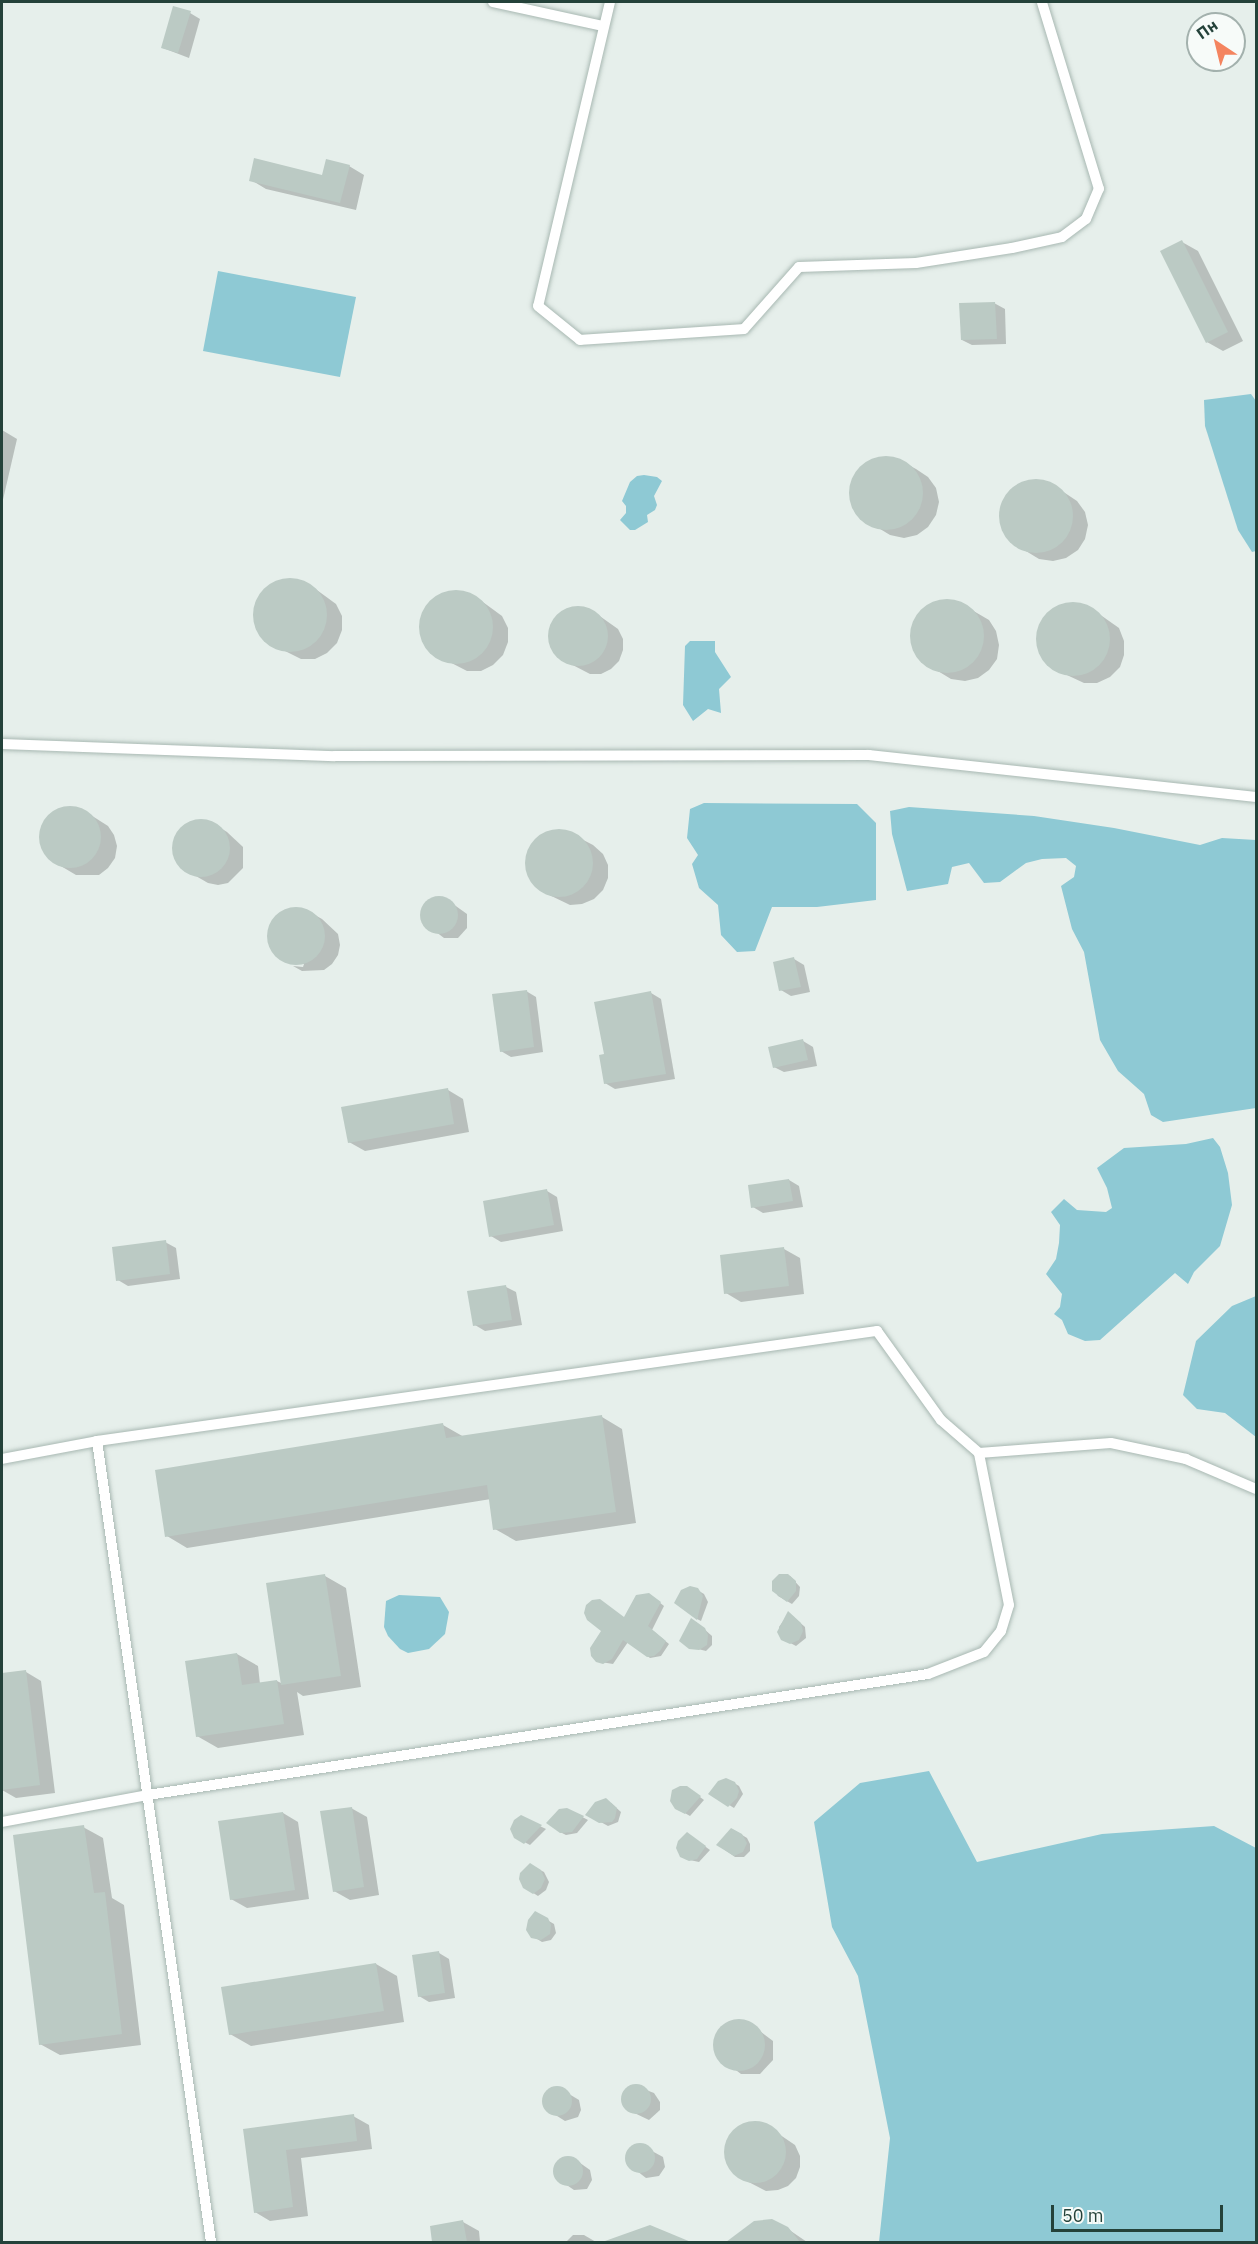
<!DOCTYPE html>
<html>
<head>
<meta charset="utf-8">
<style>
  body { margin:0 }
  #map { position:relative; width:1258px; height:2244px; overflow:hidden; background:#e6efeb; font-family:"IBM Plex Sans",sans-serif }
  div>[style] { position:absolute }
  [style*='--x'] { left:calc(var(--x)*1px); top:calc(var(--y)*1px); width:calc(var(--w)*1px); rotate:calc(var(--a)*1deg) }
  .water>* { inset:0; background:#8ec9d4 }
  .shadow>* { inset:0; background:#0003 }
  .building>* { inset:0; background:#bbcac4 }
  .round { border-radius:50% }
  .roads { filter:drop-shadow(0 0 2px #a8b8b2) drop-shadow(0 0 2px #a8b8b2) }
  .service>* { height:10px; margin:-5px; padding:0 5px; transform-origin:5px; border-radius:5px; background:#fff }
  span { translate:-50% -50%; white-space:nowrap; text-align:center; line-height:1.15; -webkit-text-stroke:6px #f7fbf9; paint-order:stroke }
  .frame { position:absolute; inset:0; border:3px solid #24423a; pointer-events:none }
  .north { position:absolute; left:1186px; top:12px; width:60px; height:60px; box-sizing:border-box; background:#f7fbf9; border:2px solid #a3b1ad; border-radius:50%; rotate:325deg; font-size:16px; font-weight:700; line-height:24px; text-align:center; color:#24423a }
  .north::after { content:''; display:block; margin:auto; width:21px; height:27px; background:#f4845f; clip-path:polygon(50% 0,100% 100%,50% 72%,0 100%) }
  .scale { position:absolute; left:1051px; top:2205px; width:172px; height:27px; box-sizing:border-box; border:3px solid #24423a; border-top:0; padding-left:8px; font-size:18px; line-height:21px; white-space:nowrap; color:#24423a; -webkit-text-stroke:4px #f7fbf9; paint-order:stroke }
</style>
</head>
<body>
<div id="map">
  <div class="water">
    <div style="clip-path:polygon(218px 271px,356px 297px,340px 377px,203px 351px)"></div>
    <div style="clip-path:polygon(1251px 394px,1256px 401px,1256px 551px,1252px 552px,1238px 530px,1205px 426px,1204px 400px)"></div>
    <div style="clip-path:polygon(644px 475px,657px 477px,662px 481px,654px 496px,657px 505px,655px 510px,647px 515px,648px 522px,635px 530px,630px 530px,620px 520px,626px 513px,626px 506px,622px 501px,630px 482px,637px 476px)"></div>
    <div style="clip-path:polygon(690px 641px,715px 641px,715px 652px,731px 677px,719px 689px,721px 713px,708px 709px,693px 721px,683px 705px,685px 646px)"></div>
    <div style="clip-path:polygon(704px 803px,857px 804px,876px 823px,876px 900px,817px 907px,772px 907px,755px 951px,737px 952px,721px 935px,718px 905px,699px 888px,692px 864px,698px 855px,687px 838px,690px 809px)"></div>
    <div style="clip-path:polygon(909px 807px,1034px 816px,1114px 828px,1200px 845px,1222px 838px,1256px 840px,1256px 1108px,1163px 1122px,1151px 1115px,1144px 1094px,1118px 1071px,1100px 1040px,1084px 952px,1072px 929px,1061px 886px,1074px 877px,1076px 866px,1066px 858px,1042px 859px,1026px 863px,1000px 882px,984px 883px,969px 863px,952px 867px,948px 884px,907px 891px,892px 834px,890px 811px)"></div>
    <div style="clip-path:polygon(1213px 1138px,1220px 1147px,1228px 1173px,1232px 1205px,1220px 1246px,1194px 1272px,1188px 1284px,1175px 1273px,1100px 1340px,1085px 1341px,1068px 1334px,1062px 1320px,1054px 1314px,1060px 1307px,1062px 1294px,1046px 1274px,1056px 1259px,1059px 1243px,1060px 1225px,1051px 1212px,1064px 1199px,1077px 1210px,1106px 1212px,1112px 1208px,1107px 1188px,1097px 1168px,1124px 1148px,1186px 1144px)"></div>
    <div style="clip-path:polygon(1256px 1296px,1256px 1437px,1225px 1413px,1197px 1409px,1183px 1395px,1196px 1341px,1232px 1306px)"></div>
    <div style="clip-path:polygon(399px 1595px,440px 1597px,449px 1612px,445px 1634px,429px 1649px,408px 1653px,400px 1649px,388px 1636px,384px 1627px,386px 1601px)"></div>
    <div style="clip-path:polygon(929px 1771px,977px 1862px,1102px 1834px,1214px 1826px,1256px 1848px,1256px 2242px,879px 2242px,890px 2138px,858px 1976px,832px 1927px,814px 1822px,860px 1783px)"></div>
  </div>
  <div class="shadow">
    <div style="clip-path:polygon(190px 13px,200px 19px,189px 58px,163px 48px)"></div>
    <div style="clip-path:polygon(349px 166px,364px 175px,356px 210px,266px 189px,251px 180px,323px 177px)"></div>
    <div style="clip-path:polygon(1182px 242px,1198px 251px,1243px 341px,1223px 351px,1207px 342px)"></div>
    <div style="clip-path:polygon(994px 303px,1005px 309px,1006px 344px,972px 345px,962px 340px)"></div>
    <div style="clip-path:polygon(2px 430px,17px 439px,2px 504px)"></div>
    <div style="clip-path:polygon(886px 457px,899px 460px,916px 469px,928px 477px,936px 488px,939px 502px,936px 515px,928px 527px,917px 535px,904px 538px,890px 535px,862px 518px,854px 507px,851px 494px,854px 480px,861px 468px,872px 461px)"></div>
    <div style="clip-path:polygon(1035px 481px,1049px 483px,1065px 493px,1077px 501px,1085px 512px,1088px 525px,1085px 539px,1078px 550px,1066px 558px,1053px 561px,1039px 559px,1011px 542px,1003px 530px,1000px 517px,1003px 504px,1010px 492px,1021px 484px)"></div>
    <div style="clip-path:polygon(283px 580px,297px 580px,310px 585px,336px 604px,342px 616px,342px 630px,337px 643px,327px 653px,315px 659px,301px 659px,271px 644px,262px 635px,256px 622px,256px 608px,261px 596px,270px 586px)"></div>
    <div style="clip-path:polygon(449px 592px,463px 592px,476px 597px,502px 616px,508px 628px,508px 642px,503px 655px,493px 665px,481px 671px,467px 671px,438px 656px,427px 647px,422px 634px,422px 620px,427px 608px,436px 598px)"></div>
    <div style="clip-path:polygon(947px 601px,960px 603px,977px 613px,989px 620px,996px 631px,999px 645px,997px 659px,989px 670px,978px 678px,965px 681px,951px 679px,923px 662px,915px 650px,912px 637px,915px 623px,922px 612px,933px 604px)"></div>
    <div style="clip-path:polygon(1066px 604px,1079px 604px,1092px 609px,1119px 628px,1124px 641px,1124px 655px,1120px 667px,1110px 677px,1097px 683px,1084px 683px,1054px 669px,1044px 659px,1039px 647px,1038px 633px,1043px 620px,1053px 610px)"></div>
    <div style="clip-path:polygon(572px 608px,583px 608px,594px 612px,618px 629px,623px 639px,623px 650px,619px 661px,611px 669px,601px 674px,590px 674px,563px 660px,555px 652px,550px 642px,550px 631px,554px 621px,562px 612px)"></div>
    <div style="clip-path:polygon(69px 807px,81px 809px,97px 819px,108px 826px,114px 835px,117px 846px,115px 858px,108px 868px,99px 875px,76px 875px,49px 859px,43px 849px,42px 827px,48px 817px,58px 810px)"></div>
    <div style="clip-path:polygon(200px 821px,211px 822px,227px 832px,243px 847px,243px 868px,228px 883px,218px 885px,208px 883px,182px 868px,176px 859px,173px 849px,181px 829px)"></div>
    <div style="clip-path:polygon(564px 830px,593px 845px,603px 854px,608px 865px,608px 878px,603px 890px,594px 899px,582px 904px,570px 905px,541px 891px,532px 882px,527px 870px,526px 857px,531px 845px,540px 836px,552px 831px)"></div>
    <div style="clip-path:polygon(432px 899px,446px 899px,467px 914px,467px 928px,458px 938px,444px 938px,423px 922px,422px 909px)"></div>
    <div style="clip-path:polygon(295px 908px,306px 910px,322px 919px,338px 934px,340px 945px,338px 955px,332px 964px,324px 970px,302px 971px,293px 966px,303px 967px,304px 964px,286px 962px,277px 955px,271px 947px,270px 926px,276px 917px)"></div>
    <div style="clip-path:polygon(794px 959px,804px 965px,810px 992px,791px 996px,781px 990px)"></div>
    <div style="clip-path:polygon(526px 991px,536px 997px,543px 1052px,511px 1057px,501px 1051px)"></div>
    <div style="clip-path:polygon(651px 993px,661px 999px,675px 1079px,615px 1089px,605px 1083px,606px 1055px)"></div>
    <div style="clip-path:polygon(803px 1041px,813px 1047px,817px 1066px,784px 1072px,774px 1067px)"></div>
    <div style="clip-path:polygon(448px 1090px,463px 1099px,469px 1132px,365px 1151px,349px 1142px)"></div>
    <div style="clip-path:polygon(789px 1180px,799px 1186px,803px 1207px,763px 1213px,753px 1207px)"></div>
    <div style="clip-path:polygon(547px 1191px,557px 1197px,563px 1231px,501px 1242px,491px 1236px)"></div>
    <div style="clip-path:polygon(165px 1242px,176px 1248px,180px 1279px,128px 1286px,118px 1280px)"></div>
    <div style="clip-path:polygon(784px 1249px,800px 1258px,804px 1294px,741px 1302px,726px 1293px)"></div>
    <div style="clip-path:polygon(506px 1287px,516px 1292px,522px 1325px,485px 1331px,475px 1325px)"></div>
    <div style="clip-path:polygon(602px 1417px,622px 1429px,636px 1523px,516px 1541px,495px 1529px,491px 1499px,187px 1548px,167px 1536px,443px 1425px,464px 1437px)"></div>
    <div style="clip-path:polygon(325px 1576px,346px 1588px,361px 1687px,303px 1696px,297px 1692px,304px 1735px,218px 1748px,197px 1736px,237px 1654px,258px 1666px,260px 1684px,277px 1681px,283px 1684px)"></div>
    <div style="clip-path:polygon(790px 1576px,800px 1587px,799px 1596px,792px 1604px,778px 1596px,773px 1588px)"></div>
    <div style="clip-path:polygon(699px 1591px,704px 1594px,708px 1602px,701px 1621px,697px 1619px)"></div>
    <div style="clip-path:polygon(654px 1598px,664px 1606px,652px 1630px,669px 1644px,661px 1656px,650px 1658px,628px 1642px,613px 1664px,601px 1662px,624px 1618px)"></div>
    <div style="clip-path:polygon(789px 1613px,805px 1627px,806px 1638px,796px 1646px,781px 1638px,779px 1627px)"></div>
    <div style="clip-path:polygon(696px 1622px,712px 1636px,712px 1645px,706px 1651px,690px 1647px)"></div>
    <div style="clip-path:polygon(26px 1672px,41px 1681px,55px 1793px,16px 1798px,2px 1790px,2px 1675px)"></div>
    <div style="clip-path:polygon(734px 1783px,739px 1786px,743px 1794px,734px 1808px,710px 1793px)"></div>
    <div style="clip-path:polygon(692px 1791px,704px 1800px,690px 1816px,676px 1808px)"></div>
    <div style="clip-path:polygon(611px 1803px,621px 1812px,618px 1822px,608px 1826px,588px 1815px)"></div>
    <div style="clip-path:polygon(351px 1808px,367px 1817px,379px 1895px,350px 1900px,334px 1891px)"></div>
    <div style="clip-path:polygon(569px 1810px,588px 1820px,577px 1833px,566px 1835px,560px 1832px)"></div>
    <div style="clip-path:polygon(283px 1813px,298px 1822px,309px 1899px,247px 1908px,231px 1899px)"></div>
    <div style="clip-path:polygon(521px 1817px,546px 1829px,530px 1845px,515px 1837px)"></div>
    <div style="clip-path:polygon(83px 1827px,103px 1838px,112px 1898px,124px 1905px,141px 2045px,60px 2055px,40px 2044px)"></div>
    <div style="clip-path:polygon(732px 1829px,747px 1838px,750px 1844px,750px 1851px,744px 1857px,735px 1857px,718px 1845px)"></div>
    <div style="clip-path:polygon(692px 1837px,710px 1850px,699px 1862px,685px 1859px)"></div>
    <div style="clip-path:polygon(530px 1865px,544px 1872px,549px 1882px,546px 1890px,538px 1896px,524px 1887px)"></div>
    <div style="clip-path:polygon(535px 1913px,554px 1924px,556px 1933px,551px 1940px,542px 1942px,529px 1934px)"></div>
    <div style="clip-path:polygon(439px 1953px,449px 1959px,455px 1998px,429px 2002px,419px 1996px)"></div>
    <div style="clip-path:polygon(376px 1964px,397px 1976px,404px 2022px,251px 2046px,230px 2034px)"></div>
    <div style="clip-path:polygon(729px 2022px,748px 2022px,773px 2041px,773px 2060px,760px 2074px,741px 2074px,716px 2055px,716px 2036px)"></div>
    <div style="clip-path:polygon(633px 2085px,654px 2093px,660px 2102px,660px 2110px,649px 2120px,628px 2110px,622px 2102px,624px 2091px)"></div>
    <div style="clip-path:polygon(559px 2088px,579px 2100px,581px 2110px,578px 2117px,565px 2121px,546px 2109px,543px 2099px,549px 2090px)"></div>
    <div style="clip-path:polygon(353px 2116px,369px 2125px,372px 2149px,301px 2158px,308px 2216px,270px 2221px,255px 2212px,244px 2130px)"></div>
    <div style="clip-path:polygon(748px 2124px,760px 2124px,770px 2128px,795px 2145px,800px 2156px,800px 2167px,796px 2178px,788px 2186px,778px 2190px,766px 2191px,739px 2177px,731px 2169px,726px 2159px,726px 2147px,730px 2137px,738px 2129px)"></div>
    <div style="clip-path:polygon(639px 2144px,663px 2157px,665px 2167px,659px 2176px,646px 2178px,628px 2164px,628px 2153px)"></div>
    <div style="clip-path:polygon(562px 2158px,573px 2158px,590px 2170px,592px 2180px,587px 2189px,574px 2190px,555px 2177px,555px 2166px)"></div>
    <div style="clip-path:polygon(463px 2222px,479px 2231px,480px 2242px,434px 2242px,431px 2227px)"></div>
    <div style="clip-path:polygon(782px 2225px,807px 2242px,738px 2242px,742px 2234px)"></div>
    <div style="clip-path:polygon(639px 2233px,669px 2235px,674px 2242px,637px 2242px)"></div>
    <div style="clip-path:polygon(573px 2235px,584px 2235px,596px 2242px,566px 2242px)"></div>
  </div>
  <div class="building">
    <div style="clip-path:polygon(173px 6px,191px 11px,178px 53px,161px 48px)"></div>
    <div style="clip-path:polygon(254px 158px,322px 175px,326px 159px,350px 165px,340px 203px,249px 181px)"></div>
    <div style="clip-path:polygon(1182px 240px,1228px 332px,1206px 343px,1160px 251px)"></div>
    <div style="clip-path:polygon(995px 302px,997px 339px,961px 340px,959px 303px)"></div>
    <div class="round" style="left:849px;top:456px;width:74px;height:74px"></div>
    <div class="round" style="left:999px;top:479px;width:74px;height:74px"></div>
    <div class="round" style="left:253px;top:578px;width:74px;height:74px"></div>
    <div class="round" style="left:419px;top:590px;width:74px;height:74px"></div>
    <div class="round" style="left:910px;top:599px;width:74px;height:74px"></div>
    <div class="round" style="left:1036px;top:602px;width:74px;height:74px"></div>
    <div class="round" style="left:548px;top:606px;width:60px;height:60px"></div>
    <div class="round" style="left:39px;top:806px;width:62px;height:62px"></div>
    <div class="round" style="left:172px;top:819px;width:58px;height:58px"></div>
    <div class="round" style="left:525px;top:829px;width:68px;height:68px"></div>
    <div class="round" style="left:420px;top:896px;width:38px;height:38px"></div>
    <div class="round" style="left:267px;top:907px;width:58px;height:58px"></div>
    <div style="clip-path:polygon(794px 957px,801px 987px,779px 991px,773px 962px)"></div>
    <div style="clip-path:polygon(527px 990px,534px 1047px,500px 1052px,492px 994px)"></div>
    <div style="clip-path:polygon(651px 991px,666px 1074px,604px 1084px,599px 1055px,604px 1054px,594px 1002px)"></div>
    <div style="clip-path:polygon(803px 1039px,808px 1060px,773px 1068px,768px 1047px)"></div>
    <div style="clip-path:polygon(448px 1088px,454px 1124px,348px 1143px,341px 1107px)"></div>
    <div style="clip-path:polygon(789px 1179px,793px 1201px,751px 1208px,748px 1185px)"></div>
    <div style="clip-path:polygon(547px 1189px,554px 1225px,489px 1237px,483px 1201px)"></div>
    <div style="clip-path:polygon(166px 1240px,170px 1274px,116px 1281px,112px 1247px)"></div>
    <div style="clip-path:polygon(784px 1247px,789px 1286px,724px 1294px,720px 1255px)"></div>
    <div style="clip-path:polygon(506px 1285px,512px 1320px,473px 1326px,467px 1291px)"></div>
    <div style="clip-path:polygon(602px 1415px,616px 1512px,493px 1530px,487px 1485px,165px 1537px,155px 1470px,443px 1423px,446px 1438px)"></div>
    <div style="clip-path:polygon(325px 1574px,341px 1676px,281px 1685px,266px 1583px)"></div>
    <div style="clip-path:polygon(779px 1574px,788px 1574px,796px 1581px,796px 1591px,787px 1602px,772px 1591px,772px 1581px)"></div>
    <div style="clip-path:polygon(690px 1586px,698px 1588px,703px 1596px,697px 1620px,674px 1603px,681px 1590px)"></div>
    <div style="clip-path:polygon(649px 1593px,661px 1602px,648px 1626px,666px 1641px,660px 1651px,654px 1656px,647px 1657px,623px 1640px,612px 1659px,603px 1664px,596px 1662px,591px 1656px,590px 1648px,601px 1631px,587px 1620px,584px 1613px,586px 1605px,592px 1600px,600px 1599px,624px 1617px,636px 1595px)"></div>
    <div style="clip-path:polygon(788px 1611px,801px 1623px,803px 1631px,799px 1640px,790px 1644px,781px 1640px,777px 1632px)"></div>
    <div style="clip-path:polygon(691px 1618px,705px 1628px,708px 1635px,707px 1645px,699px 1650px,689px 1649px,679px 1641px)"></div>
    <div style="clip-path:polygon(237px 1653px,242px 1685px,277px 1680px,284px 1724px,196px 1737px,185px 1661px)"></div>
    <div style="clip-path:polygon(26px 1670px,40px 1785px,2px 1790px,2px 1673px)"></div>
    <div style="clip-path:polygon(726px 1778px,735px 1782px,739px 1791px,737px 1798px,728px 1807px,708px 1794px,718px 1781px)"></div>
    <div style="clip-path:polygon(680px 1786px,687px 1786px,701px 1796px,685px 1814px,675px 1809px,670px 1801px,672px 1790px)"></div>
    <div style="clip-path:polygon(606px 1798px,617px 1808px,615px 1818px,612px 1822px,599px 1823px,585px 1815px,595px 1802px)"></div>
    <div style="clip-path:polygon(352px 1807px,364px 1887px,333px 1892px,320px 1811px)"></div>
    <div style="clip-path:polygon(559px 1809px,567px 1808px,584px 1816px,572px 1832px,560px 1833px,546px 1823px)"></div>
    <div style="clip-path:polygon(283px 1812px,295px 1890px,230px 1900px,218px 1821px)"></div>
    <div style="clip-path:polygon(521px 1815px,542px 1825px,524px 1844px,514px 1838px,510px 1829px,514px 1820px)"></div>
    <div style="clip-path:polygon(84px 1825px,94px 1893px,105px 1892px,122px 2034px,39px 2045px,13px 1835px)"></div>
    <div style="clip-path:polygon(731px 1828px,742px 1834px,747px 1843px,743px 1852px,734px 1856px,716px 1845px)"></div>
    <div style="clip-path:polygon(687px 1832px,706px 1846px,697px 1859px,689px 1861px,680px 1857px,676px 1848px,678px 1841px)"></div>
    <div style="clip-path:polygon(530px 1863px,541px 1870px,545px 1879px,541px 1888px,533px 1894px,523px 1888px,519px 1879px,520px 1873px)"></div>
    <div style="clip-path:polygon(535px 1911px,548px 1918px,551px 1925px,550px 1934px,541px 1940px,531px 1938px,526px 1930px,528px 1920px)"></div>
    <div style="clip-path:polygon(439px 1951px,445px 1993px,418px 1997px,412px 1955px)"></div>
    <div style="clip-path:polygon(376px 1963px,384px 2011px,229px 2035px,221px 1987px)"></div>
    <div class="round" style="left:713px;top:2019px;width:52px;height:52px"></div>
    <div class="round" style="left:621px;top:2084px;width:30px;height:30px"></div>
    <div class="round" style="left:542px;top:2086px;width:30px;height:30px"></div>
    <div style="clip-path:polygon(354px 2114px,357px 2141px,286px 2150px,293px 2207px,254px 2213px,243px 2129px)"></div>
    <div class="round" style="left:724px;top:2121px;width:62px;height:62px"></div>
    <div class="round" style="left:625px;top:2143px;width:30px;height:30px"></div>
    <div class="round" style="left:553px;top:2156px;width:30px;height:30px"></div>
    <div style="clip-path:polygon(772px 2219px,788px 2227px,800px 2242px,726px 2242px,754px 2221px)"></div>
    <div style="clip-path:polygon(463px 2220px,467px 2242px,432px 2242px,430px 2226px)"></div>
    <div style="clip-path:polygon(650px 2225px,691px 2242px,605px 2242px,605px 2241px)"></div>
  </div>
  <div class="roads">
    <div class="service">
      <div style="--x:493;--y:2;--w:113;--a:12.3"></div>
      <div style="--x:610;--y:2;--w:312;--a:103.3"></div>
      <div style="--x:538;--y:306;--w:54;--a:39"></div>
      <div style="--x:580;--y:340;--w:164;--a:-3.8"></div>
      <div style="--x:744;--y:329;--w:83;--a:-48.4"></div>
      <div style="--x:799;--y:267;--w:117;--a:-2"></div>
      <div style="--x:916;--y:263;--w:97;--a:-8.9"></div>
      <div style="--x:1012;--y:248;--w:51;--a:-12.4"></div>
      <div style="--x:1062;--y:237;--w:30;--a:-37"></div>
      <div style="--x:1086;--y:219;--w:33;--a:-67"></div>
      <div style="--x:1099;--y:189;--w:195;--a:-107"></div>
      <div style="--x:2;--y:744;--w:333;--a:2.1"></div>
      <div style="--x:335;--y:756;--w:534;--a:-0.11"></div>
      <div style="--x:869;--y:755;--w:389;--a:6.2"></div>
      <div style="--x:97;--y:1441;--w:809;--a:81.9"></div>
      <div style="--x:2;--y:1459;--w:97;--a:-10.7"></div>
      <div style="--x:97;--y:1441;--w:788;--a:-8.03"></div>
      <div style="--x:877;--y:1331;--w:110;--a:54.3"></div>
      <div style="--x:941;--y:1420;--w:50;--a:41"></div>
      <div style="--x:979;--y:1453;--w:132;--a:-4.3"></div>
      <div style="--x:1111;--y:1443;--w:77;--a:12"></div>
      <div style="--x:1186;--y:1459;--w:76;--a:23.2"></div>
      <div style="--x:2;--y:1822;--w:148;--a:-10.5"></div>
      <div style="--x:148;--y:1795;--w:789;--a:-8.82"></div>
      <div style="--x:928;--y:1674;--w:60;--a:-21.4"></div>
      <div style="--x:984;--y:1652;--w:27;--a:-51"></div>
      <div style="--x:1001;--y:1631;--w:27;--a:-73"></div>
      <div style="--x:1009;--y:1605;--w:155;--a:-101.2"></div>
    </div>
  </div>
  <div class="frame"></div>
  <div class="north">Пн</div>
  <div class="scale">50 m</div>
</div>
</body>
</html>
